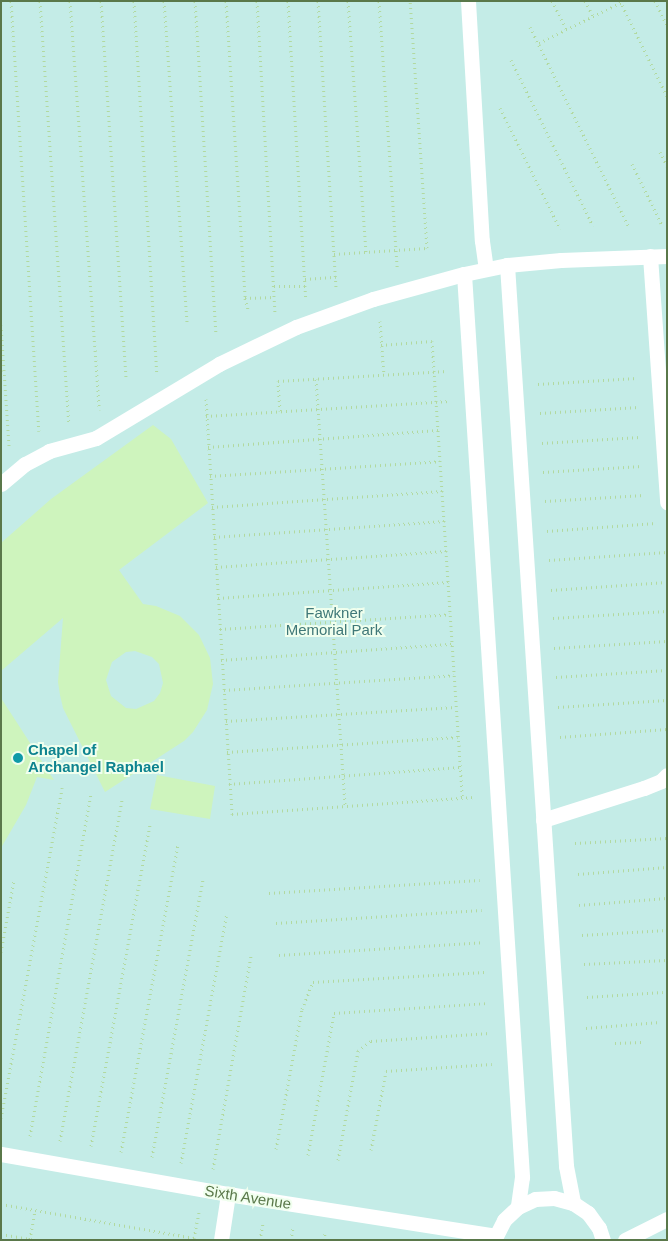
<!DOCTYPE html>
<html>
<head>
<meta charset="utf-8">
<style>
  body { margin:0 }
  #map { position:relative; width:668px; height:1241px; overflow:hidden; background:#e9fde7; font-family:Helvetica,sans-serif }
  div>[style] { position:absolute }
  [style*='--x'] { left:calc(var(--x)*1px); top:calc(var(--y)*1px); width:calc(var(--w)*1px); rotate:calc(var(--a)*1deg) }
  .green>* { inset:0; background:#c4ece7 }
  .building>* { inset:0; background:#cef4bd }
  .path>* { height:3px; margin-top:-1.5px; transform-origin:0; background:repeating-linear-gradient(90deg,#b2d9a0 0 1px,transparent 0 5px) }
  .service>* { height:15px; margin:-7.5px; padding:0 7.5px; transform-origin:7.5px; border-radius:7.5px; background:#fff }
  .dots>* { width:14px; height:14px; translate:-50% -50%; box-sizing:border-box; border:2px solid #f0ffee; border-radius:50% }
  span { translate:-50% -50%; white-space:nowrap; text-align:center; line-height:1.15; -webkit-text-stroke:4px #f0ffee; paint-order:stroke }
  .park-label { font-size:15px; color:#3f7878 }
  .culture-label { font-size:15px; color:#0d838f; font-weight:700 }
  .left { translate:0 -50%; text-align:left }
  .street-label { font-size:15px; color:#5a784a }
  .frame { position:absolute; inset:0; border:2px solid #5a784a; pointer-events:none }
</style>
</head>
<body>
<div id="map">
  <div class="green">
    <div style="clip-path:polygon(1px 1px,667px 1px,667px 1240px,1px 1240px)"></div>
  </div>
  <div class="building">
    <div style="clip-path:polygon(evenodd,153px 425px,171px 439px,208px 503px,119px 570px,143px 604px,156px 606px,180px 616px,199px 635px,210px 658px,213px 684px,207px 710px,193px 732px,184px 741px,105px 792px,63px 708px,60px 695px,58px 682px,63px 618px,1px 671px,1px 543px,51px 499px,153px 425px,135px 651px,152px 657px,159px 664px,163px 683px,160px 693px,154px 701px,136px 709px,126px 708px,111px 696px,106px 680px,112px 662px,126px 652px,135px 651px)"></div>
    <div style="clip-path:polygon(1px 698px,54px 780px,37px 777px,26px 805px,1px 848px)"></div>
    <div style="clip-path:polygon(157px 775px,215px 786px,210px 819px,150px 809px)"></div>
  </div>
  <div class="path">
    <div style="--x:11;--y:1;--w:431;--a:86.3"></div>
    <div style="--x:40;--y:1;--w:423;--a:86.1"></div>
    <div style="--x:70;--y:1;--w:410;--a:85.9"></div>
    <div style="--x:101;--y:1;--w:380;--a:86.2"></div>
    <div style="--x:134;--y:1;--w:374;--a:86.5"></div>
    <div style="--x:164;--y:1;--w:323;--a:85.9"></div>
    <div style="--x:195;--y:1;--w:332;--a:86.4"></div>
    <div style="--x:226;--y:1;--w:298;--a:86.3"></div>
    <div style="--x:245;--y:298;--w:11;--a:75"></div>
    <div style="--x:257;--y:1;--w:311;--a:86.7"></div>
    <div style="--x:288;--y:1;--w:300;--a:86.6"></div>
    <div style="--x:318;--y:1;--w:289;--a:86.4"></div>
    <div style="--x:348;--y:1;--w:252;--a:85.9"></div>
    <div style="--x:379;--y:1;--w:267;--a:86.1"></div>
    <div style="--x:552;--y:1;--w:31;--a:63"></div>
    <div style="--x:585;--y:1;--w:17;--a:62"></div>
    <div style="--x:620;--y:1;--w:106;--a:63.7"></div>
    <div style="--x:655;--y:1;--w:28;--a:64"></div>
    <div style="--x:530;--y:27;--w:223;--a:63.7"></div>
    <div style="--x:539;--y:43;--w:95;--a:-26.3"></div>
    <div style="--x:511;--y:60;--w:185;--a:63.7"></div>
    <div style="--x:500;--y:108;--w:135;--a:63.6"></div>
    <div style="--x:660;--y:152;--w:16;--a:63"></div>
    <div style="--x:632;--y:164;--w:68;--a:63.8"></div>
    <div style="--x:334;--y:254;--w:93;--a:-3.7"></div>
    <div style="--x:427;--y:248;--w:248;--a:-93.9"></div>
    <div style="--x:305;--y:279;--w:31;--a:-4"></div>
    <div style="--x:274;--y:286;--w:31;--a:0"></div>
    <div style="--x:245;--y:298;--w:29;--a:-2"></div>
    <div style="--x:380;--y:321;--w:54;--a:85.8"></div>
    <div style="--x:1;--y:325;--w:122;--a:86.2"></div>
    <div style="--x:381;--y:345;--w:51;--a:-4.5"></div>
    <div style="--x:432;--y:341;--w:458;--a:86.2"></div>
    <div style="--x:316;--y:379;--w:428;--a:86.1"></div>
    <div style="--x:538;--y:384;--w:99;--a:-3.5"></div>
    <div style="--x:206;--y:399;--w:416;--a:86.4"></div>
    <div style="--x:232;--y:814;--w:243;--a:-4"></div>
    <div style="--x:280;--y:411;--w:30;--a:-94"></div>
    <div style="--x:278;--y:381;--w:169;--a:-3.4"></div>
    <div style="--x:540;--y:413;--w:99;--a:-3.5"></div>
    <div style="--x:206;--y:416;--w:244;--a:-3.5"></div>
    <div style="--x:542;--y:443;--w:98;--a:-3.5"></div>
    <div style="--x:208;--y:447;--w:231;--a:-4.2"></div>
    <div style="--x:543;--y:472;--w:99;--a:-3.5"></div>
    <div style="--x:210;--y:476;--w:230;--a:-3.7"></div>
    <div style="--x:545;--y:501;--w:99;--a:-3.5"></div>
    <div style="--x:212;--y:507;--w:231;--a:-4"></div>
    <div style="--x:547;--y:531;--w:109;--a:-4.2"></div>
    <div style="--x:214;--y:537;--w:231;--a:-4"></div>
    <div style="--x:549;--y:560;--w:118;--a:-3.9"></div>
    <div style="--x:216;--y:567;--w:231;--a:-4"></div>
    <div style="--x:551;--y:590;--w:116;--a:-3.9"></div>
    <div style="--x:218;--y:598;--w:231;--a:-4"></div>
    <div style="--x:553;--y:618;--w:114;--a:-3.5"></div>
    <div style="--x:220;--y:629;--w:230;--a:-3.7"></div>
    <div style="--x:554;--y:648;--w:113;--a:-3.5"></div>
    <div style="--x:221;--y:660;--w:232;--a:-4"></div>
    <div style="--x:556;--y:677;--w:111;--a:-3.6"></div>
    <div style="--x:224;--y:690;--w:230;--a:-3.7"></div>
    <div style="--x:558;--y:707;--w:109;--a:-3.7"></div>
    <div style="--x:226;--y:721;--w:230;--a:-3.5"></div>
    <div style="--x:560;--y:737;--w:107;--a:-4.3"></div>
    <div style="--x:227;--y:752;--w:231;--a:-3.7"></div>
    <div style="--x:229;--y:784;--w:232;--a:-4.2"></div>
    <div style="--x:575;--y:843;--w:92;--a:-3.1"></div>
    <div style="--x:578;--y:874;--w:89;--a:-4.5"></div>
    <div style="--x:269;--y:893;--w:211;--a:-3.5"></div>
    <div style="--x:579;--y:905;--w:88;--a:-4.5"></div>
    <div style="--x:276;--y:923;--w:206;--a:-3.6"></div>
    <div style="--x:582;--y:935;--w:85;--a:-3.4"></div>
    <div style="--x:1;--y:952;--w:73;--a:-79.8"></div>
    <div style="--x:279;--y:955;--w:204;--a:-3.6"></div>
    <div style="--x:584;--y:964;--w:83;--a:-2.8"></div>
    <div style="--x:587;--y:997;--w:76;--a:-3.8"></div>
    <div style="--x:586;--y:1028;--w:74;--a:-4.6"></div>
    <div style="--x:615;--y:1043;--w:27;--a:-2"></div>
    <div style="--x:1;--y:1118;--w:336;--a:-79.5"></div>
    <div style="--x:30;--y:1136;--w:346;--a:-79.9"></div>
    <div style="--x:60;--y:1141;--w:347;--a:-79.7"></div>
    <div style="--x:91;--y:1146;--w:327;--a:-79.6"></div>
    <div style="--x:276;--y:1149;--w:142;--a:-79.5"></div>
    <div style="--x:302;--y:1009;--w:29;--a:-68"></div>
    <div style="--x:313;--y:982;--w:172;--a:-3.3"></div>
    <div style="--x:371;--y:1150;--w:80;--a:-79.2"></div>
    <div style="--x:386;--y:1071;--w:106;--a:-3.8"></div>
    <div style="--x:121;--y:1152;--w:314;--a:-79.5"></div>
    <div style="--x:308;--y:1155;--w:144;--a:-79.6"></div>
    <div style="--x:334;--y:1013;--w:153;--a:-3.7"></div>
    <div style="--x:152;--y:1157;--w:282;--a:-79.6"></div>
    <div style="--x:338;--y:1160;--w:111;--a:-79.6"></div>
    <div style="--x:358;--y:1051;--w:16;--a:-38"></div>
    <div style="--x:371;--y:1041;--w:119;--a:-3.8"></div>
    <div style="--x:181;--y:1163;--w:254;--a:-79.6"></div>
    <div style="--x:213;--y:1169;--w:217;--a:-79.9"></div>
    <div style="--x:1;--y:1204;--w:196;--a:10"></div>
    <div style="--x:1;--y:1234;--w:35;--a:10"></div>
    <div style="--x:194;--y:1238;--w:26;--a:-79"></div>
    <div style="--x:30;--y:1239;--w:29;--a:-80"></div>
    <div style="--x:260;--y:1240;--w:17;--a:-80"></div>
    <div style="--x:291;--y:1240;--w:12;--a:-81"></div>
    <div style="--x:324;--y:1240;--w:7;--a:-82"></div>
  </div>
  <div class="service">
    <div style="--x:468;--y:1;--w:240;--a:86.7"></div>
    <div style="--x:482;--y:241;--w:27;--a:82"></div>
    <div style="--x:650;--y:256;--w:247;--a:86"></div>
    <div style="--x:507;--y:265;--w:903;--a:86.25"></div>
    <div style="--x:566;--y:1166;--w:38;--a:79"></div>
    <div style="--x:464;--y:274;--w:905;--a:86.32"></div>
    <div style="--x:522;--y:1177;--w:30;--a:98"></div>
    <div style="--x:1;--y:484;--w:31;--a:-40"></div>
    <div style="--x:25;--y:464;--w:27;--a:-28"></div>
    <div style="--x:49;--y:451;--w:49;--a:-15.5"></div>
    <div style="--x:96;--y:438;--w:144;--a:-31"></div>
    <div style="--x:219;--y:364;--w:85;--a:-25.7"></div>
    <div style="--x:296;--y:327;--w:82;--a:-20"></div>
    <div style="--x:373;--y:299;--w:94;--a:-15.4"></div>
    <div style="--x:464;--y:274;--w:44;--a:-11.8"></div>
    <div style="--x:507;--y:265;--w:54;--a:-5.3"></div>
    <div style="--x:561;--y:260;--w:106;--a:-2.2"></div>
    <div style="--x:543;--y:820;--w:106;--a:-17.6"></div>
    <div style="--x:644;--y:788;--w:18;--a:-22"></div>
    <div style="--x:661;--y:781;--w:8;--a:-45"></div>
    <div style="--x:1;--y:1154;--w:230;--a:10"></div>
    <div style="--x:228;--y:1194;--w:270;--a:8.9"></div>
    <div style="--x:221;--y:1240;--w:47;--a:-81.3"></div>
    <div style="--x:494;--y:1240;--w:22;--a:-63"></div>
    <div style="--x:504;--y:1220;--w:19;--a:-43"></div>
    <div style="--x:518;--y:1207;--w:19;--a:-25"></div>
    <div style="--x:535;--y:1199;--w:19;--a:-3"></div>
    <div style="--x:554;--y:1198;--w:20;--a:15"></div>
    <div style="--x:573;--y:1203;--w:18;--a:34"></div>
    <div style="--x:588;--y:1213;--w:19;--a:54"></div>
    <div style="--x:599;--y:1228;--w:13;--a:72"></div>
    <div style="--x:625;--y:1240;--w:47;--a:-26.6"></div>
  </div>
  <div class="dots">
    <div style="left:18px;top:758px;background:#0f9aa8"></div>
  </div>
  <div class="park-label">
    <span style="left:334px;top:621px">Fawkner<br>Memorial Park</span>
  </div>
  <div class="culture-label">
    <span class="left" style="left:28px;top:758px">Chapel of<br>Archangel Raphael</span>
  </div>
  <div class="street-label">
    <span style="left:248px;top:1197px;rotate:9deg">Sixth Avenue</span>
  </div>
  <div class="frame"></div>
</div>
</body>
</html>
